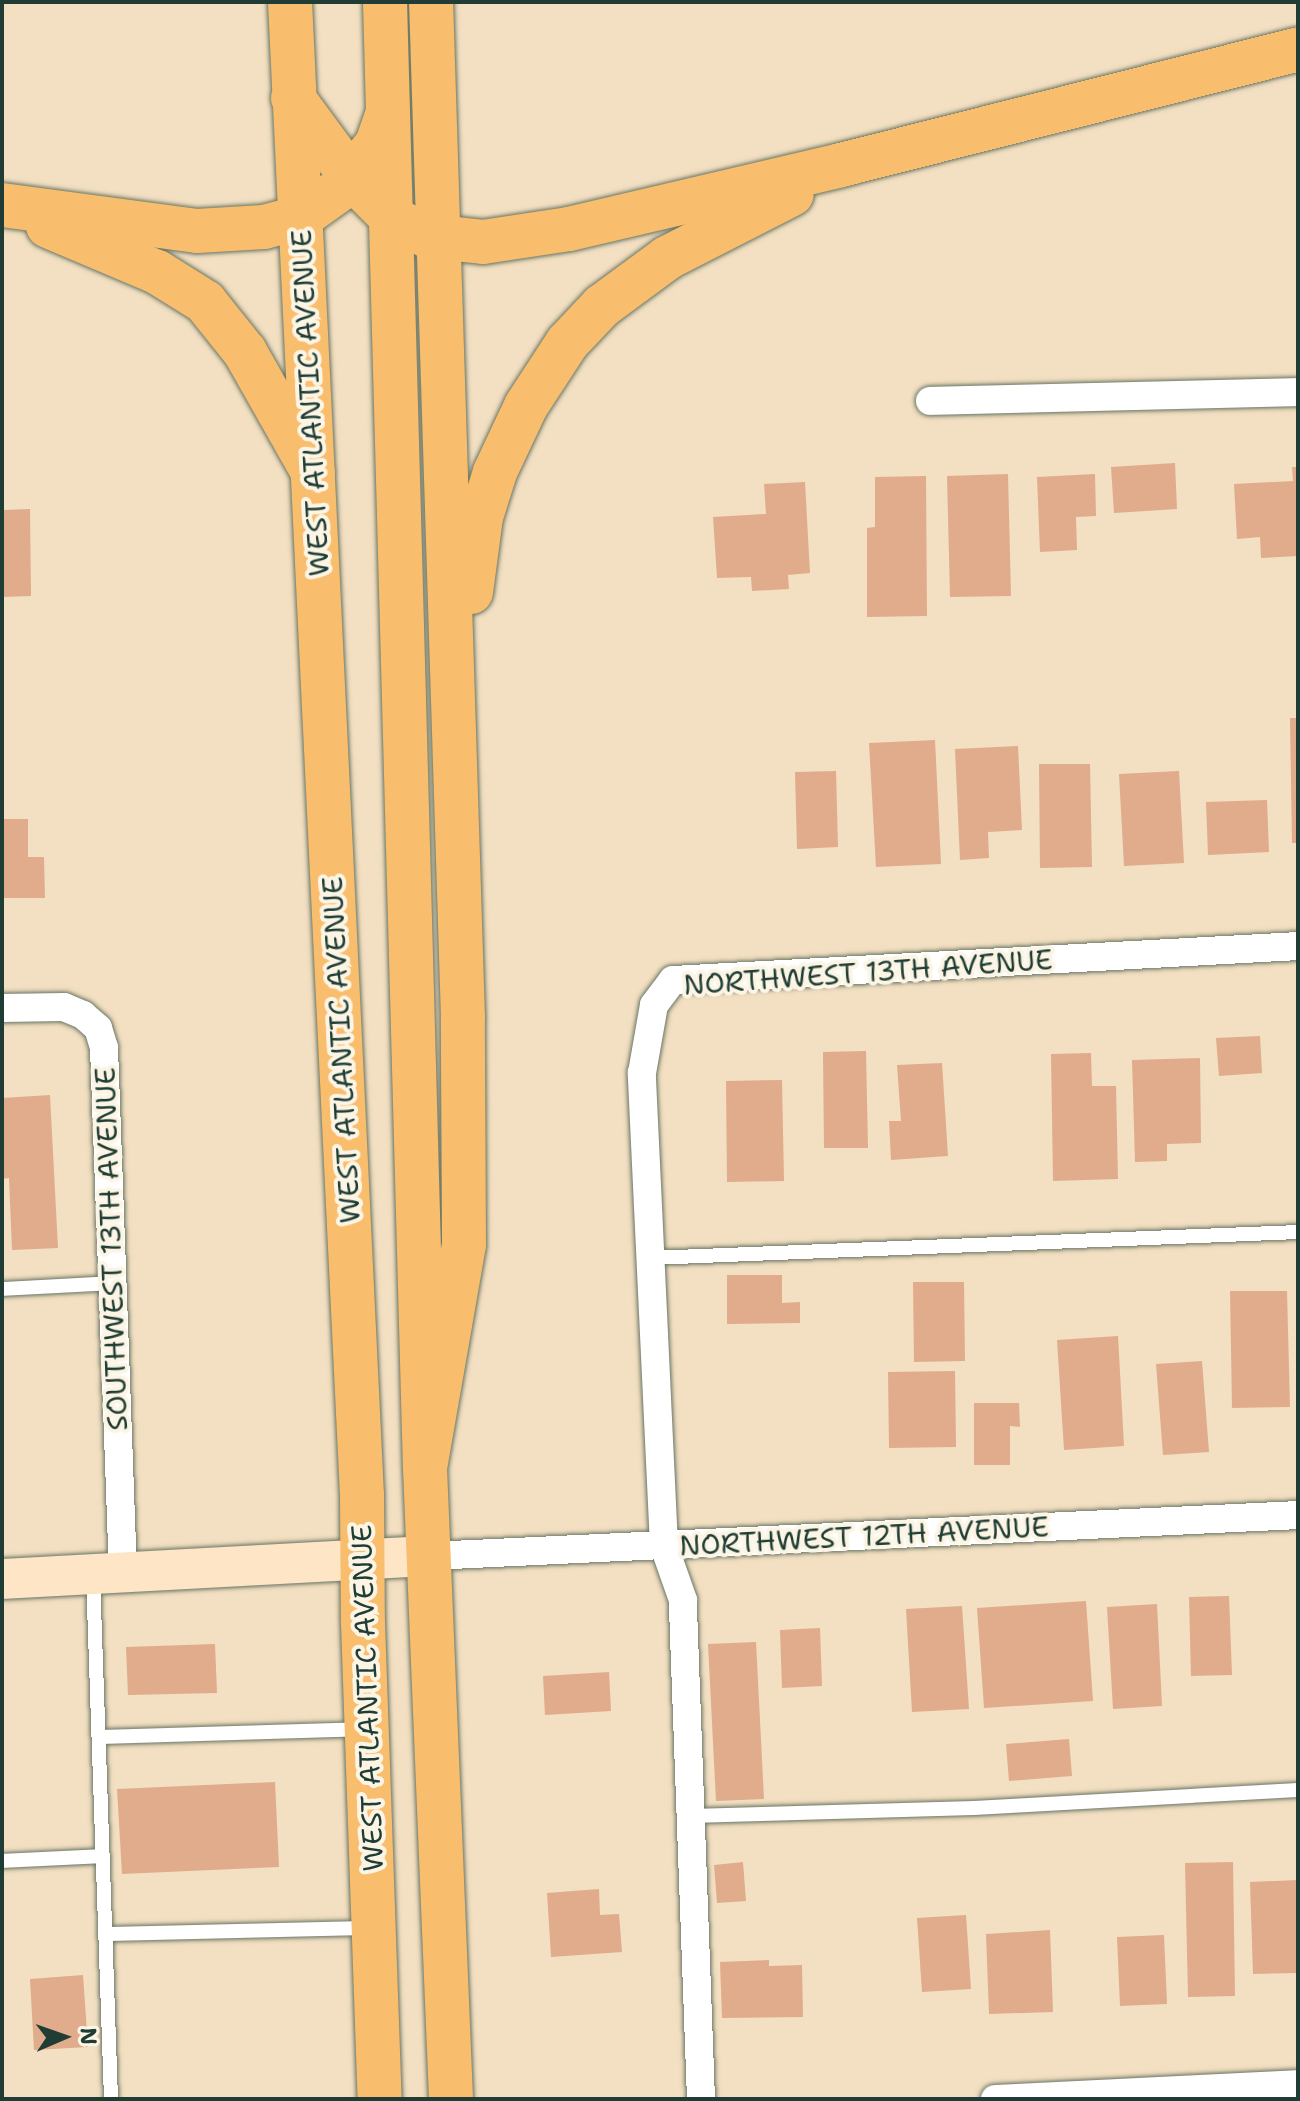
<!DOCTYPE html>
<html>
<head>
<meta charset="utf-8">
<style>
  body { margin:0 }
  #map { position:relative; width:1300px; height:2101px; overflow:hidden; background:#f3dfc1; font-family:"Shantell Sans",sans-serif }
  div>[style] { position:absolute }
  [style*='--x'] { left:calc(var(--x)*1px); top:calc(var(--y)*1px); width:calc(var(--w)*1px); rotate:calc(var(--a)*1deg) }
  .building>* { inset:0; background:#e0ac8b }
  .roads { filter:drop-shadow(0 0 2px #697665) drop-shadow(0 0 2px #697665) }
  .lane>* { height:14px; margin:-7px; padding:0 7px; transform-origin:7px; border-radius:7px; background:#fff }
  .street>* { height:28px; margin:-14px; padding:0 14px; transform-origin:14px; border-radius:14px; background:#fff }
  .secondary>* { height:40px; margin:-20px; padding:0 20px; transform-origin:20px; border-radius:20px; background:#fde5c5 }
  .primary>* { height:44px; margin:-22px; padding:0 22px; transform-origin:22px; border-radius:22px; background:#f9be6d }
  .highway>* { height:44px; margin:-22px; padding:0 22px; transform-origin:22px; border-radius:22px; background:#f9be6d }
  span { translate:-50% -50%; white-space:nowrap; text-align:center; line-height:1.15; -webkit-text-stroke:8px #fcf5e5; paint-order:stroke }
  .street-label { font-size:28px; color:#1f3d34 }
  .frame { position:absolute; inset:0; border:4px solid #1f3d34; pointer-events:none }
  .north { position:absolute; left:24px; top:1997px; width:80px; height:80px; -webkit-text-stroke:6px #fcf5e5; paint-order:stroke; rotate:88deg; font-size:22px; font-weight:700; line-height:32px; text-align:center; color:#1f3d34 }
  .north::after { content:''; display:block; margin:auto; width:28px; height:36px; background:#1f3d34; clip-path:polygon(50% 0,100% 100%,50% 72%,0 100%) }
</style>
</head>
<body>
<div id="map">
  <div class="building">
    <div style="clip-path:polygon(1175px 463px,1177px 509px,1114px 513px,1111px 467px)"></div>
    <div style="clip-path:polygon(1292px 467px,1298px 467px,1298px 556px,1261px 558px,1260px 537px,1237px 539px,1234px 484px,1293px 481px)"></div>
    <div style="clip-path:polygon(1008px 474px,1011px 596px,950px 597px,947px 476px)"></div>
    <div style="clip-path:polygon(1095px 474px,1096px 516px,1076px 517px,1077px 550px,1040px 552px,1037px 477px)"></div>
    <div style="clip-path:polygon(926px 476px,927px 616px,867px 617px,867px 528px,875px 527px,875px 477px)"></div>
    <div style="clip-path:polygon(805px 482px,810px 573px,788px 575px,789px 589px,752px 591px,751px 577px,717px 578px,713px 517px,766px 514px,764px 484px)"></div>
    <div style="clip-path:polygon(30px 509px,31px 596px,2px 597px,2px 510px)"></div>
    <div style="clip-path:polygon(1290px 718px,1298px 718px,1298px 843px,1292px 843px)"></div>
    <div style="clip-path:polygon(935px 740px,941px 864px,876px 867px,869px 743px)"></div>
    <div style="clip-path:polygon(1018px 746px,1022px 830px,988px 832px,989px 858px,960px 860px,955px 749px)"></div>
    <div style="clip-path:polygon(1039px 764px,1090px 764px,1092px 867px,1040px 868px)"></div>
    <div style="clip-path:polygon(836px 771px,838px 847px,797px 849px,795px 772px)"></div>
    <div style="clip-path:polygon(1179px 771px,1184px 863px,1124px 866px,1119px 774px)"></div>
    <div style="clip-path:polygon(1267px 800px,1269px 852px,1208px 855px,1206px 802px)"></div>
    <div style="clip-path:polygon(2px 819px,28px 819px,28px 857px,44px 857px,45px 898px,2px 898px)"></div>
    <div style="clip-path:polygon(1260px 1036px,1262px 1073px,1219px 1076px,1216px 1038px)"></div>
    <div style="clip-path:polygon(866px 1051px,868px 1148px,824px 1148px,823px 1052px)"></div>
    <div style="clip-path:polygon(1091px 1053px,1092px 1086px,1116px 1086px,1118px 1179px,1053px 1181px,1051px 1054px)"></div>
    <div style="clip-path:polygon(1200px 1058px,1201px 1143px,1167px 1144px,1167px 1161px,1135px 1162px,1132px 1060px)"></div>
    <div style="clip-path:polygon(942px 1063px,948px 1156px,891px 1160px,889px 1121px,901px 1121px,897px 1065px)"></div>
    <div style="clip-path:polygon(782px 1080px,784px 1181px,727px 1182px,726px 1081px)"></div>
    <div style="clip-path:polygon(50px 1095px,58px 1248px,12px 1250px,9px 1178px,2px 1179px,2px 1098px)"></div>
    <div style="clip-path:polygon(727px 1275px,782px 1275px,782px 1303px,800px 1302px,800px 1323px,727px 1324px)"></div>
    <div style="clip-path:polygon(913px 1282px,964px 1282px,965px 1361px,914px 1362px)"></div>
    <div style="clip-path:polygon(1230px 1291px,1287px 1291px,1290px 1407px,1232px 1408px)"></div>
    <div style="clip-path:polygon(1118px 1336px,1124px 1446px,1064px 1450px,1057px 1340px)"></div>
    <div style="clip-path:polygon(1202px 1361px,1209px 1452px,1163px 1455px,1156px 1364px)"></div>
    <div style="clip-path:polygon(955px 1371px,956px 1447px,889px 1448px,888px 1372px)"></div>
    <div style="clip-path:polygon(974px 1403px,1019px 1403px,1020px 1427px,1010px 1426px,1010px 1465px,974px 1465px)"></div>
    <div style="clip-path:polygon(1229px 1596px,1232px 1675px,1191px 1676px,1189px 1597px)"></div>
    <div style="clip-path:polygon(1086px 1601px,1093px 1701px,984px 1708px,977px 1608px)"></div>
    <div style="clip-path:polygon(1157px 1604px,1162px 1706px,1113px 1709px,1107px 1607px)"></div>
    <div style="clip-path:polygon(962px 1606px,969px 1709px,912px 1712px,906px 1609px)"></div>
    <div style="clip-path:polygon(820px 1628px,822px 1686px,782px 1688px,780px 1630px)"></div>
    <div style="clip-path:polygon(756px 1642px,764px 1799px,716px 1801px,708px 1644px)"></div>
    <div style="clip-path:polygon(215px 1644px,217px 1693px,128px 1695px,126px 1647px)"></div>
    <div style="clip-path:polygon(609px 1672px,611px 1711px,545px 1715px,543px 1676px)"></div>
    <div style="clip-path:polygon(1069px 1739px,1072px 1776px,1009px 1781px,1006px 1744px)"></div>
    <div style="clip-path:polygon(275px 1782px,279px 1867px,122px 1874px,117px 1789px)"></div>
    <div style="clip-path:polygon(743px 1862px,746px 1901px,717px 1903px,714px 1865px)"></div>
    <div style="clip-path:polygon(1233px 1862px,1235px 1996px,1188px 1997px,1185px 1863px)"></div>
    <div style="clip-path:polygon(1298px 1880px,1298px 1973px,1253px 1974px,1250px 1882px)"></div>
    <div style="clip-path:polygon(599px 1889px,600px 1915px,619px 1914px,622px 1952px,551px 1957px,547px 1893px)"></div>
    <div style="clip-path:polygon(966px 1915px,971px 1989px,922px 1992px,917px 1918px)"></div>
    <div style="clip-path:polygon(1050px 1930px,1053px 2012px,989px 2014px,986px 1934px)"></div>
    <div style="clip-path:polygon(1164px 1935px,1167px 2004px,1120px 2006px,1117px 1937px)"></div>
    <div style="clip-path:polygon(769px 1960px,769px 1966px,802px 1965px,803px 2017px,722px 2018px,720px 1962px)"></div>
    <div style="clip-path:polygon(83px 1975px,88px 2047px,34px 2050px,30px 1979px)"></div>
  </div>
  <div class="roads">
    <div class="lane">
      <div style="--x:651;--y:1258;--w:648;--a:-2.3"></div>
      <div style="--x:2;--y:1289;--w:110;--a:-3.1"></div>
      <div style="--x:93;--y:1576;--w:523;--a:88.03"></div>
      <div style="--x:99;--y:1737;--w:263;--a:-1.7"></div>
      <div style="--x:691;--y:1816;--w:283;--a:-1.6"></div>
      <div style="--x:974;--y:1808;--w:324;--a:-3.2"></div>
      <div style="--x:2;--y:1861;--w:101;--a:-2.8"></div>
      <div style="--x:105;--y:1934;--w:264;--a:-1.3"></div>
    </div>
    <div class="street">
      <div style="--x:930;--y:401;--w:368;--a:-1.4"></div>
      <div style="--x:2;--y:1008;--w:62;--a:-0.9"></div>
      <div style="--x:64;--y:1007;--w:21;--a:23"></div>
      <div style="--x:83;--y:1015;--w:20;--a:41"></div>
      <div style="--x:98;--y:1028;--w:21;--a:73"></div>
      <div style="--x:104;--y:1048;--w:525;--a:87.93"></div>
      <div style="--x:430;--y:1556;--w:869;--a:-2.7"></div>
      <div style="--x:701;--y:2099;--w:499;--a:-92.1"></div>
      <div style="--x:683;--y:1600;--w:57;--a:-109.4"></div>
      <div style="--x:664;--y:1546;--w:474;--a:-92.7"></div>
      <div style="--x:642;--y:1073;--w:69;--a:-80"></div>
      <div style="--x:654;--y:1005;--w:31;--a:-53"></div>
      <div style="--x:673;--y:980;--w:626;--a:-3.11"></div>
      <div style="--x:995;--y:2099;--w:303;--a:-2.8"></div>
    </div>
    <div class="secondary">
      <div style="--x:2;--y:1579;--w:429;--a:-3.1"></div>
    </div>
    <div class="primary">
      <div style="--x:290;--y:2;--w:1495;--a:87.24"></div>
      <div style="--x:362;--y:1495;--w:128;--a:89.6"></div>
      <div style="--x:363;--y:1623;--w:476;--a:88"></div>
      <div style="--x:385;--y:2;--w:1467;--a:88.44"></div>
      <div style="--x:425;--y:1468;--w:632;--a:87.64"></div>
    </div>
    <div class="highway">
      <div style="--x:293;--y:98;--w:99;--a:53.6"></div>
      <div style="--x:352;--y:178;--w:57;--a:45"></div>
      <div style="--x:392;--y:218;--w:39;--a:27"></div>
      <div style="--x:427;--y:236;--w:56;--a:6.1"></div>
      <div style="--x:483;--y:242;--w:87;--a:-8.6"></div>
      <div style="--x:569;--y:229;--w:279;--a:-13.2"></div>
      <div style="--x:841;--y:165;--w:471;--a:-14.2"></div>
      <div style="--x:2;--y:205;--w:197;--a:7.6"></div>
      <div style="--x:197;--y:231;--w:67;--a:-3.4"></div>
      <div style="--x:264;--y:227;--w:38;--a:-15"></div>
      <div style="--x:301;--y:217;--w:52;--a:-35.5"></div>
      <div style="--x:343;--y:187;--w:55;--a:-51.7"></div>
      <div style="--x:377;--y:144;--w:34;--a:-71"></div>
      <div style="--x:48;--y:226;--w:118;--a:22.9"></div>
      <div style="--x:157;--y:272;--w:57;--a:32"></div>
      <div style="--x:205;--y:302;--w:64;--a:51.3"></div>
      <div style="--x:245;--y:352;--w:138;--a:60.5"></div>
      <div style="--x:471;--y:592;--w:76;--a:-82.4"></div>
      <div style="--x:481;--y:517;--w:47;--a:-72.7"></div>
      <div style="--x:495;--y:472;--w:73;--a:-64.8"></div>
      <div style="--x:526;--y:406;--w:75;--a:-56.9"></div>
      <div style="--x:567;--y:343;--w:51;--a:-46.6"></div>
      <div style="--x:602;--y:306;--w:81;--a:-36.4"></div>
      <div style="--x:667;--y:258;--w:140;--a:-27.1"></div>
      <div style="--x:425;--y:1468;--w:227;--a:-80.1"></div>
      <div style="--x:464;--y:1244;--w:226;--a:-90.3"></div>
      <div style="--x:463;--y:1018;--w:1017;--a:-91.8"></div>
    </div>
  </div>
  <div class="street-label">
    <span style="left:310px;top:403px;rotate:-93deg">WEST ATLANTIC AVENUE</span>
    <span style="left:868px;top:972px;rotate:-4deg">NORTHWEST 13TH AVENUE</span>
    <span style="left:341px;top:1050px;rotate:-93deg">WEST ATLANTIC AVENUE</span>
    <span style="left:111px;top:1249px;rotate:-92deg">SOUTHWEST 13TH AVENUE</span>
    <span style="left:864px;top:1536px;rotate:-3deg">NORTHWEST 12TH AVENUE</span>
    <span style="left:367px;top:1698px;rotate:-92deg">WEST ATLANTIC AVENUE</span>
  </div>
  <div class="frame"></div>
  <div class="north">N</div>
</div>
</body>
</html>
